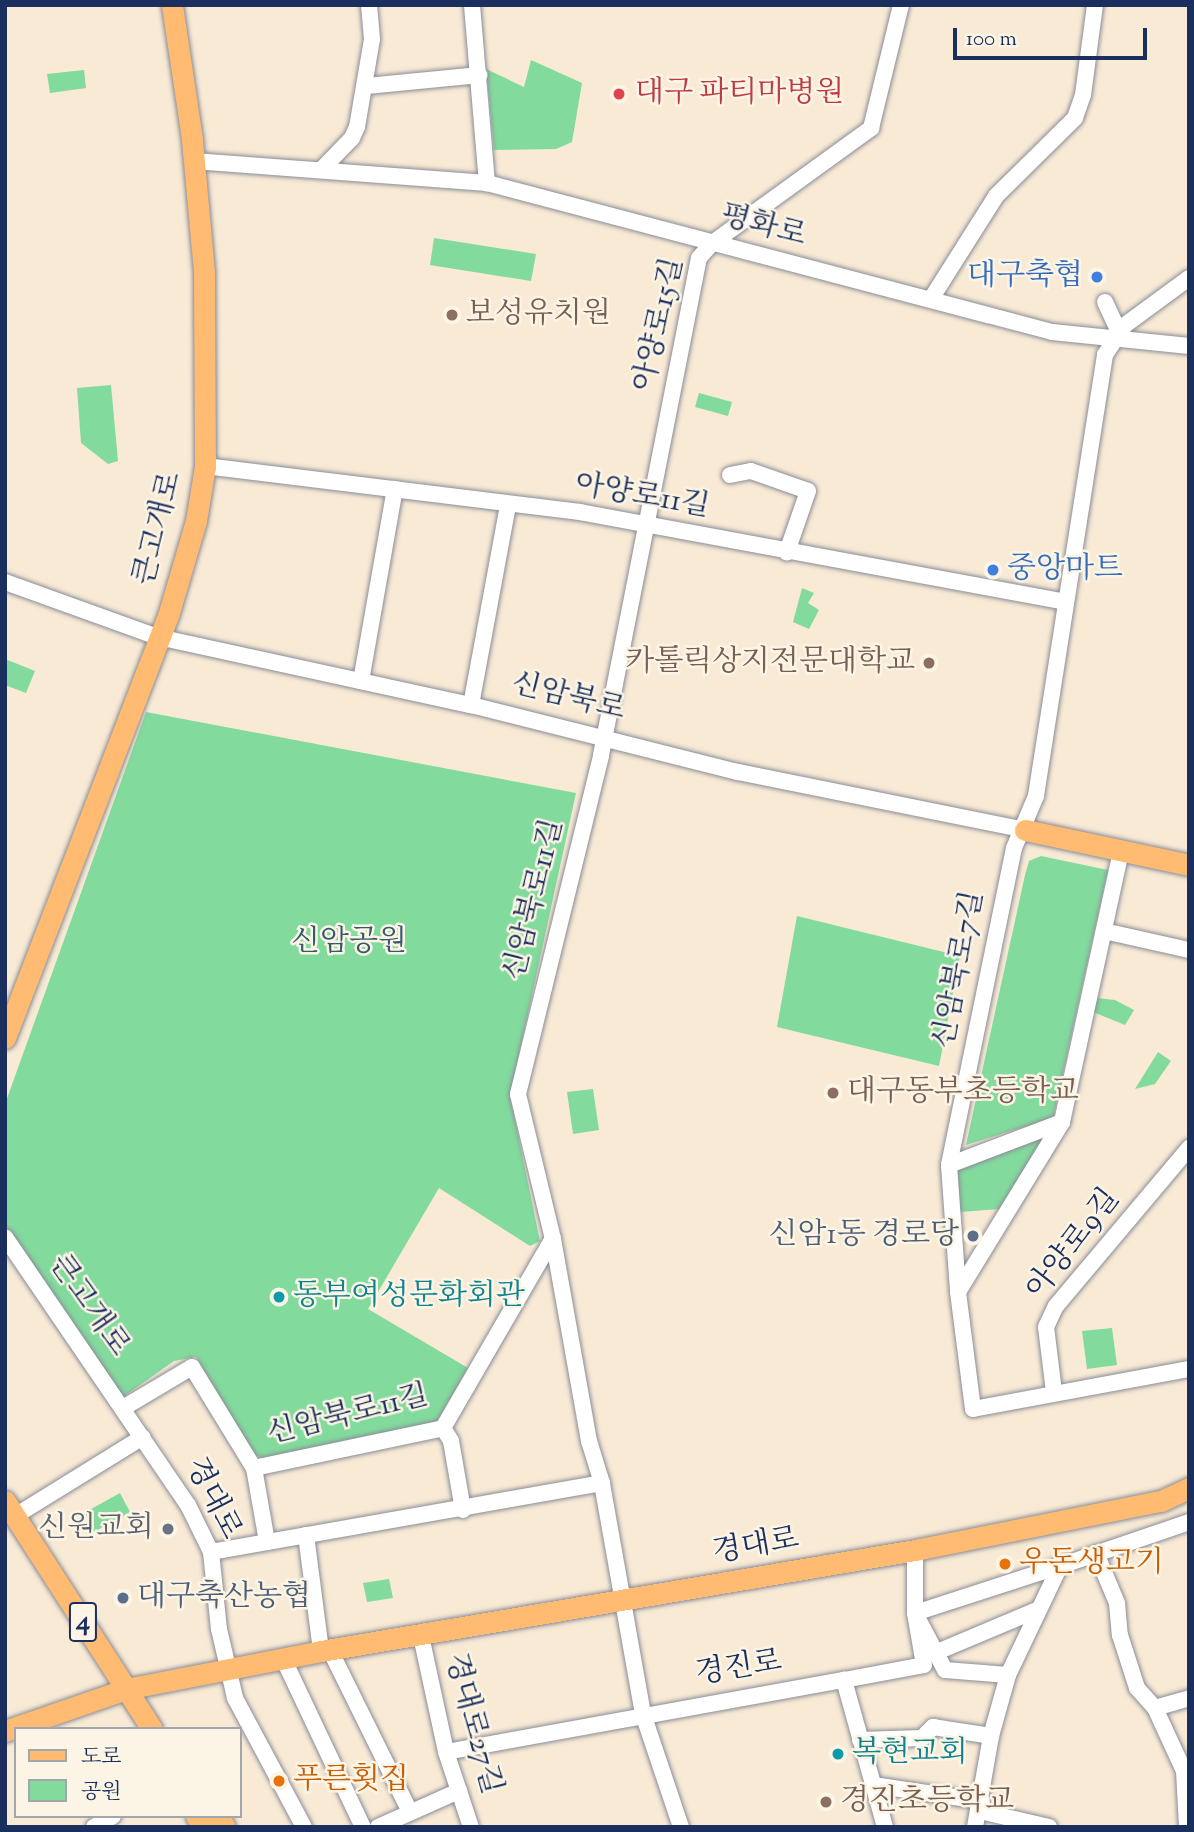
<!DOCTYPE html>
<html>
<head>
<meta charset="utf-8">
<style>
  body { margin:0 }
  #map { position:relative; width:1194px; height:1832px; overflow:hidden; background:#f8ead4; font-family:"Sorts Mill Goudy","Noto Serif KR",serif }
  div>[style] { position:absolute }
  [style*='--x'] { left:calc(var(--x)*1px); top:calc(var(--y)*1px); width:calc(var(--w)*1px); rotate:calc(var(--a)*1deg) }
  .green>* { inset:0; background:#83da9d }
  .roads { filter:drop-shadow(0 0 2px #8a8c99) drop-shadow(0 0 2px #8a8c99) }
  .minor>* { height:16px; margin:-8px; padding:0 8px; transform-origin:8px; border-radius:8px; background:#fff }
  .major>* { height:21px; margin:-10.5px; padding:0 10.5px; transform-origin:10.5px; border-radius:10.5px; background:#febb71 }
  .dots>* { width:19px; height:19px; translate:-50% -50%; box-sizing:border-box; border:4px solid #fcf5e5; border-radius:50% }
  span { translate:-50% -50%; white-space:nowrap; text-align:center; line-height:1.15; -webkit-text-stroke:5px #fcf5e5; paint-order:stroke }
  .shield-label span { padding:2px 5px; background:#fcf5e5; border:2px solid; border-radius:5px; -webkit-text-stroke-width:0 }
  .shield-label { font-size:28px; color:#1b2f5e; font-weight:700 }
  .health-label { font-size:30px; color:#be3a42 }
  .left { translate:0 -50%; text-align:left }
  .street-label { font-size:30px; color:#1b2f5e }
  .shop-label { font-size:30px; color:#366cbe }
  .right { translate:-100% -50%; text-align:right }
  .education-label { font-size:30px; color:#785e54 }
  .park-label { font-size:30px; color:#355a6e }
  .service-label { font-size:30px; color:#4e5e75 }
  .culture-label { font-size:30px; color:#0d838f }
  .worship-label { font-size:30px; color:#5b616d }
  .food-label { font-size:30px; color:#c56008 }
  .frame { position:absolute; inset:0; border:7px solid #1b2f5e; pointer-events:none }
  .legend { position:absolute; left:14px; top:1727px; width:228px; height:91px; box-sizing:border-box; background:#fcf5e5; border:2px solid #a2a6af; margin:0; padding:9px 12px; list-style:none; font-size:21px; color:#1b2f5e }
  .legend li { display:flex; align-items:center; gap:14px; height:35px }
  .legend b { width:35px; border:2px solid #a2a6af }
  .scale { position:absolute; left:953px; top:28px; width:194px; height:32px; box-sizing:border-box; border:4px solid #1b2f5e; border-top:0; padding-left:9px; font-size:21px; line-height:24px; white-space:nowrap; color:#1b2f5e; -webkit-text-stroke:5px #fcf5e5; paint-order:stroke }
</style>
</head>
<body>
<div id="map">
  <div class="green">
    <div style="clip-path:polygon(531px 60px,582px 83px,572px 142px,556px 149px,494px 150px,486px 69px,524px 87px)"></div>
    <div style="clip-path:polygon(84px 70px,86px 88px,50px 93px,47px 74px)"></div>
    <div style="clip-path:polygon(434px 238px,536px 254px,531px 281px,430px 265px)"></div>
    <div style="clip-path:polygon(111px 385px,118px 461px,108px 464px,81px 443px,77px 388px)"></div>
    <div style="clip-path:polygon(699px 393px,732px 402px,728px 416px,695px 407px)"></div>
    <div style="clip-path:polygon(802px 588px,814px 593px,808px 603px,819px 610px,809px 629px,793px 622px)"></div>
    <div style="clip-path:polygon(5px 659px,35px 671px,26px 693px,5px 685px)"></div>
    <div style="clip-path:polygon(146px 712px,576px 793px,510px 1096px,540px 1241px,530px 1246px,439px 1188px,368px 1309px,468px 1368px,436px 1423px,265px 1459px,255px 1455px,196px 1357px,174px 1361px,123px 1397px,5px 1231px,5px 1104px)"></div>
    <div style="clip-path:polygon(1041px 856px,1108px 870px,1053px 1118px,966px 1145px,1025px 875px,1029px 861px)"></div>
    <div style="clip-path:polygon(797px 916px,960px 956px,939px 1066px,777px 1027px)"></div>
    <div style="clip-path:polygon(1096px 998px,1115px 1000px,1134px 1010px,1125px 1025px,1093px 1012px)"></div>
    <div style="clip-path:polygon(1158px 1052px,1171px 1061px,1155px 1084px,1135px 1089px)"></div>
    <div style="clip-path:polygon(593px 1089px,599px 1130px,573px 1134px,567px 1092px)"></div>
    <div style="clip-path:polygon(1044px 1137px,1000px 1209px,960px 1212px,955px 1168px)"></div>
    <div style="clip-path:polygon(1112px 1328px,1117px 1365px,1087px 1369px,1082px 1331px)"></div>
    <div style="clip-path:polygon(120px 1493px,130px 1512px,94px 1532px,84px 1513px)"></div>
    <div style="clip-path:polygon(389px 1579px,393px 1598px,367px 1602px,363px 1583px)"></div>
  </div>
  <div class="roads">
    <div class="minor">
      <div style="--x:472;--y:5;--w:179;--a:85.2"></div>
      <div style="--x:367;--y:86;--w:113;--a:-5.6"></div>
      <div style="--x:194;--y:161;--w:294;--a:4.3"></div>
      <div style="--x:487;--y:183;--w:584;--a:14.77"></div>
      <div style="--x:1052;--y:332;--w:138;--a:5.8"></div>
      <div style="--x:322;--y:169;--w:43;--a:-45.9"></div>
      <div style="--x:352;--y:138;--w:12;--a:-66"></div>
      <div style="--x:357;--y:127;--w:89;--a:-80.3"></div>
      <div style="--x:372;--y:39;--w:34;--a:-95"></div>
      <div style="--x:1189;--y:278;--w:79;--a:143.7"></div>
      <div style="--x:1125;--y:325;--w:36;--a:124"></div>
      <div style="--x:1105;--y:355;--w:446;--a:98.9"></div>
      <div style="--x:1036;--y:796;--w:56;--a:112.9"></div>
      <div style="--x:1014;--y:848;--w:324;--a:101.6"></div>
      <div style="--x:949;--y:1165;--w:127;--a:85.9"></div>
      <div style="--x:958;--y:1292;--w:118;--a:82.7"></div>
      <div style="--x:973;--y:1409;--w:220;--a:-10.5"></div>
      <div style="--x:931;--y:299;--w:122;--a:-57.7"></div>
      <div style="--x:996;--y:196;--w:111;--a:-44.6"></div>
      <div style="--x:1075;--y:118;--w:24;--a:-71"></div>
      <div style="--x:1083;--y:95;--w:91;--a:-82.4"></div>
      <div style="--x:1105;--y:302;--w:33;--a:65"></div>
      <div style="--x:205;--y:466;--w:378;--a:7"></div>
      <div style="--x:580;--y:512;--w:494;--a:10.5"></div>
      <div style="--x:730;--y:475;--w:21;--a:-11"></div>
      <div style="--x:751;--y:471;--w:60;--a:19.3"></div>
      <div style="--x:808;--y:491;--w:65;--a:109"></div>
      <div style="--x:5;--y:582;--w:163;--a:19.8"></div>
      <div style="--x:158;--y:637;--w:320;--a:12.3"></div>
      <div style="--x:471;--y:705;--w:275;--a:14.1"></div>
      <div style="--x:738;--y:772;--w:293;--a:11.4"></div>
      <div style="--x:361;--y:681;--w:195;--a:-80"></div>
      <div style="--x:471;--y:705;--w:203;--a:-79.5"></div>
      <div style="--x:1104;--y:931;--w:87;--a:12.6"></div>
      <div style="--x:949;--y:1165;--w:121;--a:-20.8"></div>
      <div style="--x:5;--y:1237;--w:325;--a:55.7"></div>
      <div style="--x:188;--y:1505;--w:52;--a:63.9"></div>
      <div style="--x:211;--y:1552;--w:77;--a:84.1"></div>
      <div style="--x:219;--y:1629;--w:71;--a:76.9"></div>
      <div style="--x:235;--y:1698;--w:146;--a:61.9"></div>
      <div style="--x:958;--y:1292;--w:199;--a:-58.5"></div>
      <div style="--x:1062;--y:1122;--w:276;--a:-77.7"></div>
      <div style="--x:1054;--y:1392;--w:65;--a:-97"></div>
      <div style="--x:1046;--y:1327;--w:23;--a:-65"></div>
      <div style="--x:1056;--y:1306;--w:207;--a:-49.9"></div>
      <div style="--x:123;--y:1408;--w:80;--a:-30.7"></div>
      <div style="--x:192;--y:1367;--w:119;--a:58.5"></div>
      <div style="--x:254;--y:1468;--w:193;--a:-11.9"></div>
      <div style="--x:443;--y:1428;--w:217;--a:-59.9"></div>
      <div style="--x:443;--y:1428;--w:15;--a:58"></div>
      <div style="--x:451;--y:1441;--w:70;--a:80.1"></div>
      <div style="--x:254;--y:1468;--w:75;--a:80"></div>
      <div style="--x:15;--y:1516;--w:150;--a:-31.7"></div>
      <div style="--x:306;--y:1535;--w:117;--a:82.6"></div>
      <div style="--x:211;--y:1552;--w:397;--a:-10"></div>
      <div style="--x:1096;--y:1553;--w:54;--a:67.2"></div>
      <div style="--x:1117;--y:1603;--w:32;--a:85"></div>
      <div style="--x:1120;--y:1635;--w:56;--a:72.2"></div>
      <div style="--x:1137;--y:1688;--w:27;--a:48"></div>
      <div style="--x:1155;--y:1708;--w:69;--a:65.3"></div>
      <div style="--x:1184;--y:1771;--w:56;--a:86.9"></div>
      <div style="--x:421;--y:1636;--w:119;--a:77.8"></div>
      <div style="--x:446;--y:1752;--w:79;--a:71.6"></div>
      <div style="--x:330;--y:1650;--w:181;--a:63.7"></div>
      <div style="--x:937;--y:1652;--w:108;--a:-22.8"></div>
      <div style="--x:283;--y:1658;--w:187;--a:64.7"></div>
      <div style="--x:1008;--y:1675;--w:63;--a:-175.5"></div>
      <div style="--x:945;--y:1670;--w:64;--a:-117.8"></div>
      <div style="--x:915;--y:1613;--w:152;--a:-18"></div>
      <div style="--x:1155;--y:1708;--w:35;--a:-16"></div>
      <div style="--x:860;--y:1740;--w:62;--a:-1.8"></div>
      <div style="--x:922;--y:1738;--w:16;--a:-45"></div>
      <div style="--x:933;--y:1727;--w:59;--a:8.8"></div>
      <div style="--x:446;--y:1752;--w:404;--a:-10.3"></div>
      <div style="--x:873;--y:1785;--w:110;--a:8.4"></div>
      <div style="--x:980;--y:1811;--w:71;--a:13.1"></div>
      <div style="--x:94;--y:1827;--w:22;--a:-30"></div>
      <div style="--x:378;--y:1827;--w:89;--a:-24"></div>
      <div style="--x:681;--y:1827;--w:119;--a:-108.6"></div>
      <div style="--x:643;--y:1714;--w:235;--a:-100.1"></div>
      <div style="--x:602;--y:1483;--w:44;--a:-107.2"></div>
      <div style="--x:589;--y:1441;--w:205;--a:-100.1"></div>
      <div style="--x:553;--y:1239;--w:149;--a:-103.6"></div>
      <div style="--x:518;--y:1094;--w:349;--a:-76.2"></div>
      <div style="--x:601;--y:755;--w:507;--a:-78.85"></div>
      <div style="--x:699;--y:258;--w:18;--a:-49"></div>
      <div style="--x:711;--y:244;--w:198;--a:-35.9"></div>
      <div style="--x:871;--y:128;--w:127;--a:-76.3"></div>
      <div style="--x:885;--y:1827;--w:153;--a:-105.6"></div>
      <div style="--x:844;--y:1680;--w:81;--a:-10.6"></div>
      <div style="--x:924;--y:1665;--w:53;--a:-99.8"></div>
      <div style="--x:915;--y:1613;--w:63;--a:-90"></div>
      <div style="--x:975;--y:1827;--w:92;--a:-80"></div>
      <div style="--x:991;--y:1736;--w:63;--a:-74.4"></div>
      <div style="--x:1008;--y:1675;--w:121;--a:-64.5"></div>
      <div style="--x:1060;--y:1566;--w:136;--a:-18.8"></div>
    </div>
    <div class="major">
      <div style="--x:1025;--y:830;--w:168;--a:12"></div>
      <div style="--x:5;--y:1038;--w:452;--a:-68.9"></div>
      <div style="--x:168;--y:616;--w:99;--a:-73.6"></div>
      <div style="--x:196;--y:521;--w:56;--a:-80.7"></div>
      <div style="--x:205;--y:466;--w:194;--a:-90.3"></div>
      <div style="--x:204;--y:272;--w:134;--a:-95.2"></div>
      <div style="--x:192;--y:139;--w:135;--a:-98.5"></div>
      <div style="--x:5;--y:1501;--w:271;--a:57.2"></div>
      <div style="--x:5;--y:1731;--w:128;--a:-19.1"></div>
      <div style="--x:126;--y:1689;--w:199;--a:-11"></div>
      <div style="--x:321;--y:1651;--w:603;--a:-9.65"></div>
      <div style="--x:915;--y:1550;--w:251;--a:-11.3"></div>
      <div style="--x:1161;--y:1501;--w:31;--a:-25"></div>
      <div style="--x:196;--y:1816;--w:13;--a:58"></div>
      <div style="--x:218;--y:1816;--w:13;--a:58"></div>
    </div>
  </div>
  <div class="dots">
    <div style="left:619px;top:94px;background:#e0444e"></div>
    <div style="left:1097px;top:277px;background:#3f7fe0"></div>
    <div style="left:452px;top:315px;background:#8d6e63"></div>
    <div style="left:993px;top:570px;background:#3f7fe0"></div>
    <div style="left:929px;top:663px;background:#8d6e63"></div>
    <div style="left:833px;top:1093px;background:#8d6e63"></div>
    <div style="left:973px;top:1236px;background:#5c6f8a"></div>
    <div style="left:279px;top:1297px;background:#0f9aa8"></div>
    <div style="left:168px;top:1529px;background:#6b7280"></div>
    <div style="left:1005px;top:1564px;background:#e8710a"></div>
    <div style="left:123px;top:1598px;background:#5c6f8a"></div>
    <div style="left:838px;top:1754px;background:#0f9aa8"></div>
    <div style="left:279px;top:1781px;background:#e8710a"></div>
    <div style="left:826px;top:1802px;background:#8d6e63"></div>
  </div>
  <div class="shield-label">
    <span style="left:83px;top:1622px">4</span>
  </div>
  <div class="health-label">
    <span class="left" style="left:635px;top:94px">대구 파티마병원</span>
  </div>
  <div class="street-label">
    <span style="left:763px;top:227px;rotate:15deg">평화로</span>
    <span style="left:660px;top:325px;rotate:-77deg">아양로15길</span>
    <span style="left:642px;top:497px;rotate:10deg">아양로11길</span>
    <span style="left:159px;top:529px;rotate:-76deg">큰고개로</span>
    <span style="left:568px;top:698px;rotate:14deg">신암북로</span>
    <span style="left:535px;top:900px;rotate:-76deg">신암북로11길</span>
    <span style="left:960px;top:970px;rotate:-79deg">신암북로7길</span>
    <span style="left:1074px;top:1245px;rotate:-52deg">아양로9길</span>
    <span style="left:88px;top:1306px;rotate:55deg">큰고개로</span>
    <span style="left:348px;top:1416px;rotate:-14deg">신암북로11길</span>
    <span style="left:212px;top:1499px;rotate:63deg">경대로</span>
    <span style="left:756px;top:1547px;rotate:-10deg">경대로</span>
    <span style="left:739px;top:1669px;rotate:-9deg">경진로</span>
    <span style="left:472px;top:1724px;rotate:75deg">경대로27길</span>
  </div>
  <div class="shop-label">
    <span class="right" style="left:1083px;top:277px">대구축협</span>
    <span class="left" style="left:1007px;top:570px">중앙마트</span>
  </div>
  <div class="education-label">
    <span class="left" style="left:466px;top:315px">보성유치원</span>
    <span class="right" style="left:915px;top:663px">카톨릭상지전문대학교</span>
    <span class="left" style="left:847px;top:1093px">대구동부초등학교</span>
    <span class="left" style="left:840px;top:1802px">경진초등학교</span>
  </div>
  <div class="park-label">
    <span style="left:349px;top:943px">신암공원</span>
  </div>
  <div class="service-label">
    <span class="right" style="left:959px;top:1236px">신암1동 경로당</span>
    <span class="left" style="left:137px;top:1598px">대구축산농협</span>
  </div>
  <div class="culture-label">
    <span class="left" style="left:293px;top:1297px">동부여성문화회관</span>
    <span class="left" style="left:852px;top:1754px">복현교회</span>
  </div>
  <div class="worship-label">
    <span class="right" style="left:154px;top:1529px">신원교회</span>
  </div>
  <div class="food-label">
    <span class="left" style="left:1019px;top:1564px">우돈생고기</span>
    <span class="left" style="left:293px;top:1781px">푸른횟집</span>
  </div>
  <div class="frame"></div>
  <ul class="legend">
  <li><b style="height:9px;background:#febb71"></b>도로</li>
  <li><b style="height:19px;background:#83da9d"></b>공원</li>
  </ul>
  <div class="scale">100 m</div>
</div>
</body>
</html>
